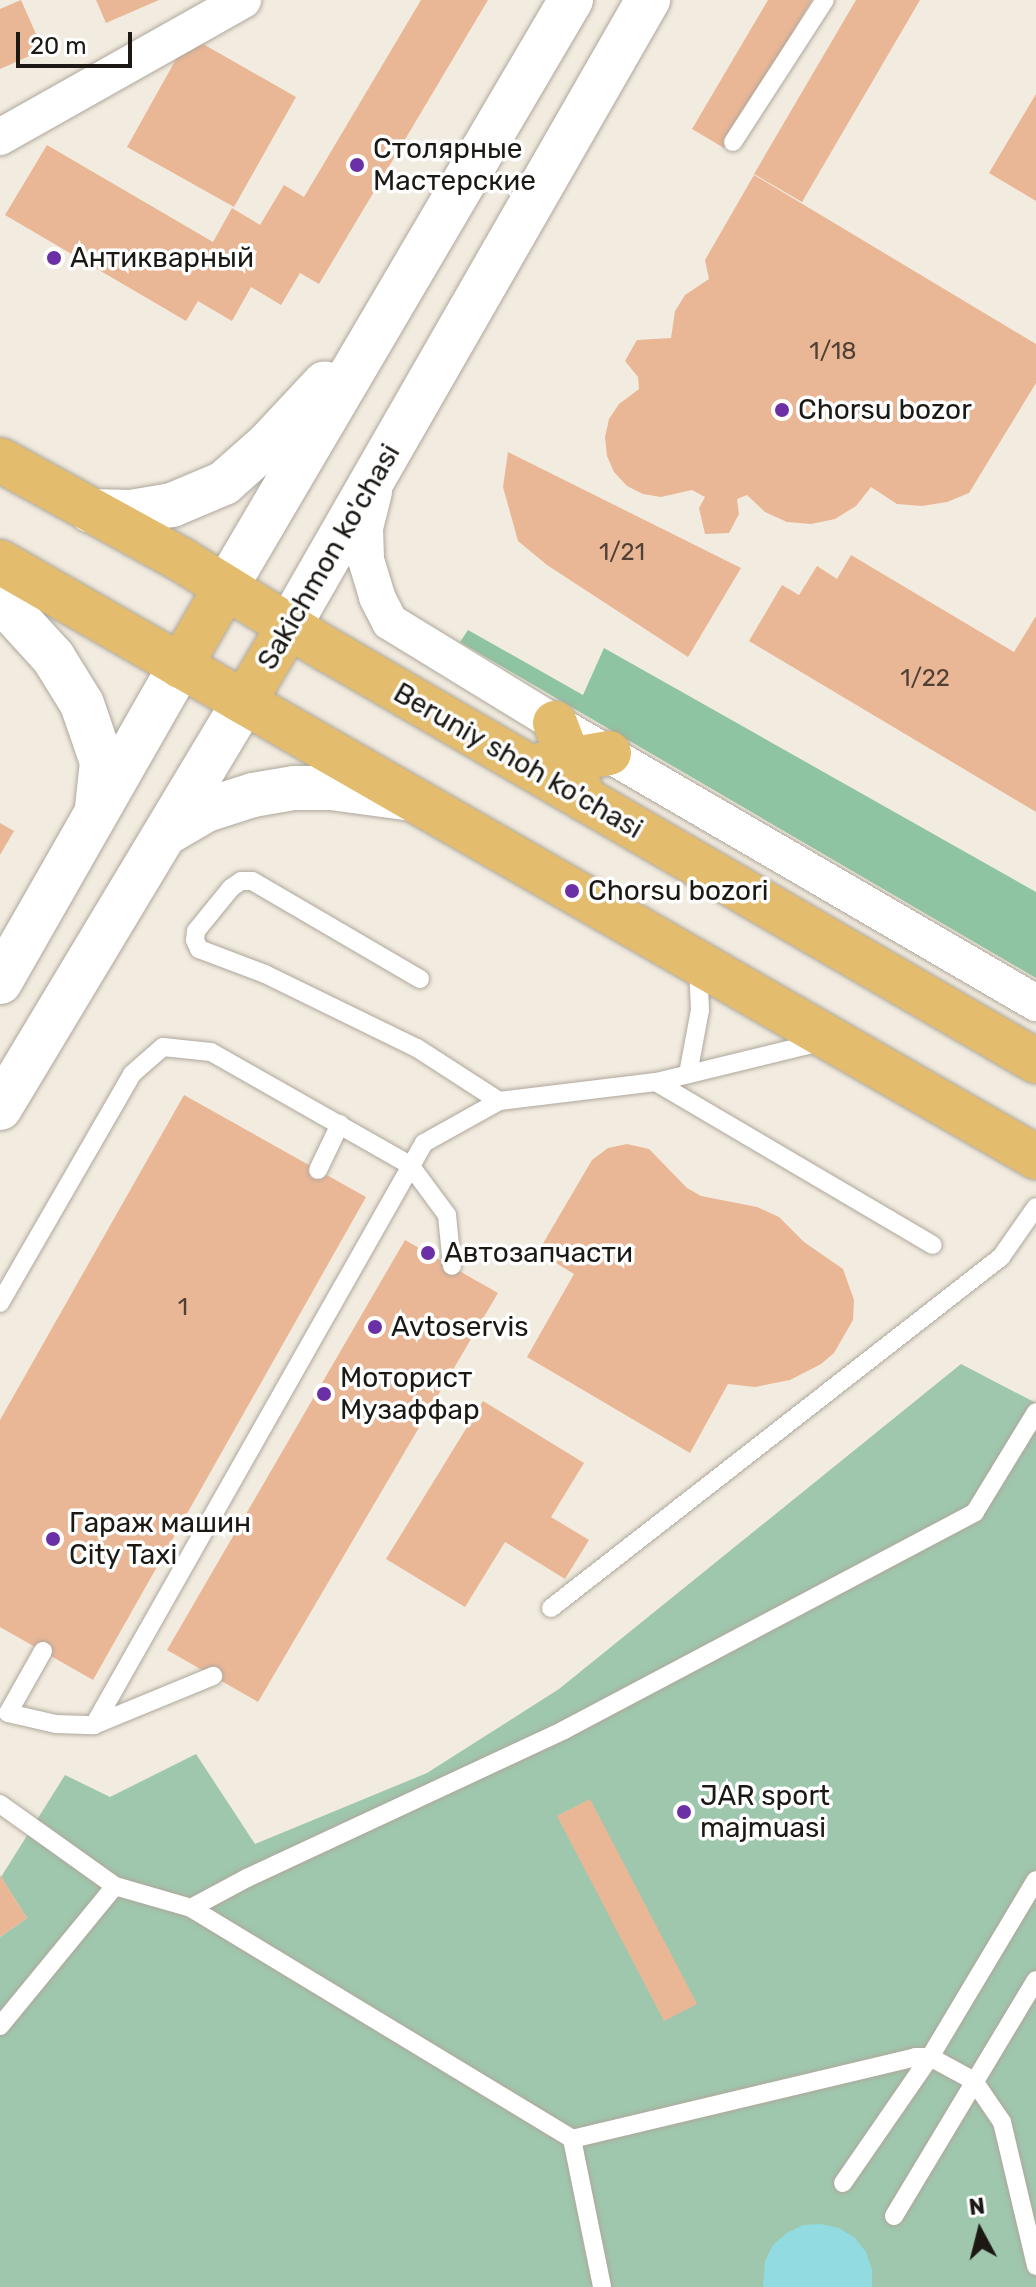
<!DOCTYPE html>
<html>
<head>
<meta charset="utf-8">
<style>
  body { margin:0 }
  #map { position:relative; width:1036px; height:2287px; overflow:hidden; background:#f2ebdf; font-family:Rubik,sans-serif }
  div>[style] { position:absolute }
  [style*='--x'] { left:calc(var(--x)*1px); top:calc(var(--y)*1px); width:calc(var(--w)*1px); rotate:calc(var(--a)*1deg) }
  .green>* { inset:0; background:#9fc7ad }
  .forest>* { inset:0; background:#8fc4a2 }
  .water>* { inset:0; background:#91dbe1 }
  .building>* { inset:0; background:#eab796 }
  .roads { filter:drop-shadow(0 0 2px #aea79c) drop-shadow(0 0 2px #aea79c) }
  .lane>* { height:18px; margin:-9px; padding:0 9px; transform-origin:9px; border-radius:9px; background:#fff }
  .street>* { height:36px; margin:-18px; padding:0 18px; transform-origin:18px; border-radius:18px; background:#fff }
  .secondary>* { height:44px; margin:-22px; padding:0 22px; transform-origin:22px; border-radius:22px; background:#fff }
  .primary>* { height:44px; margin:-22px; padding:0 22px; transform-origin:22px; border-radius:22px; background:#e3bc6d }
  .dots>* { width:22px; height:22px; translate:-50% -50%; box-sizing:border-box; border:4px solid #fff; border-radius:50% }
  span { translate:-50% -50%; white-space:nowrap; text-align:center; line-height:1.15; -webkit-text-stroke:7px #fff; paint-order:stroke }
  .number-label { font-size:24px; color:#504035 }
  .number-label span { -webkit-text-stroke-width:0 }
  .poi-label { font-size:28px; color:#1c1915 }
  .left { translate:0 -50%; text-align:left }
  .street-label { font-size:28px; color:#1c1915 }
  .north { position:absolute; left:940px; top:2191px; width:80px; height:80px; -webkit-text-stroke:6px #fff; paint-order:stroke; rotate:353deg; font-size:22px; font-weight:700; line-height:32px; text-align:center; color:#1c1915 }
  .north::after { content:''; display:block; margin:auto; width:28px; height:36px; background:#1c1915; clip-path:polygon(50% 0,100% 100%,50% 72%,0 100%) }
  .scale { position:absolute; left:16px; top:32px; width:116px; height:36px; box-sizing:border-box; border:4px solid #1c1915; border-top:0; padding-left:10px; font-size:24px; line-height:28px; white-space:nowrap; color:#1c1915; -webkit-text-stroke:6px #fff; paint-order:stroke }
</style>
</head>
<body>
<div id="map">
  <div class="green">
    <div style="clip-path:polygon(961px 1364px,1036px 1403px,1036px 2287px,0 2287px,0 1937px,27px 1918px,1px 1877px,65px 1775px,110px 1797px,196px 1754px,255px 1844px,427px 1773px,559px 1689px)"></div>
  </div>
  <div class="forest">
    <div style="clip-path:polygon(468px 630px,583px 695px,604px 648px,1036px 892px,1036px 978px,460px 642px)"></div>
  </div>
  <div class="water">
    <div style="clip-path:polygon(821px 2224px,839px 2228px,855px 2238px,866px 2252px,872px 2269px,872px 2287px,763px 2287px,765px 2261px,773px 2245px,787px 2233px,803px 2225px)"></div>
  </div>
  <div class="building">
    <div style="clip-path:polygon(21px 0,43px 50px,0 69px,0 9px)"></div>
    <div style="clip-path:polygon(96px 0,159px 0,106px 23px)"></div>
    <div style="clip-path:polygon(421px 0,488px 0,319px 284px,300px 273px,281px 305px,251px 287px,232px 321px,198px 301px,186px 321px,5px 215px,47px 145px,213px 242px,232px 208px,260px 225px,284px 185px,304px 197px)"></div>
    <div style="clip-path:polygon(768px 0,812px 0,724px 148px,692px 129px)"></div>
    <div style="clip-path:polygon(856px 0,920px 0,802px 202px,754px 174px)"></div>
    <div style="clip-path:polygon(189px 36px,296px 97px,234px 207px,127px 147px)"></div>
    <div style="clip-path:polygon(1036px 94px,1036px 201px,989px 173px)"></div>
    <div style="clip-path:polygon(754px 175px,1036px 344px,1036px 383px,969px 493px,947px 502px,922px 506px,897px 504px,871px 487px,856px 506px,835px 519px,811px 524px,787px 522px,765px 512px,747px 495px,737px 499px,739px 514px,729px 533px,705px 534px,699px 508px,705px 497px,692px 490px,661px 497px,643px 494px,627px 486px,614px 472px,607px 456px,605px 437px,609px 419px,619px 404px,639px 389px,638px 377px,625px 361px,637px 340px,671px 338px,675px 311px,685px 295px,709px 279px,705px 260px)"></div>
    <div style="clip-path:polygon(508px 452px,741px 568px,688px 657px,547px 565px,518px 541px,503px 487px)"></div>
    <div style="clip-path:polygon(851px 555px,1014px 652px,1036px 616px,1036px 812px,749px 641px,782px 585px,799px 595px,817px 566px,837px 579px)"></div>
    <div style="clip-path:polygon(0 823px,14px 831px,0 855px)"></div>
    <div style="clip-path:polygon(184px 1095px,366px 1197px,93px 1680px,0 1627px,0 1420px)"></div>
    <div style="clip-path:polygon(627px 1144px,649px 1149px,687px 1188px,701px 1196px,757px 1207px,779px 1217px,804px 1242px,843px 1269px,854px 1300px,853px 1320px,834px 1353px,821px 1364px,790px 1380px,755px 1387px,728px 1384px,690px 1453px,527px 1357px,574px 1274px,538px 1252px,592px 1160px,608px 1148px)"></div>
    <div style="clip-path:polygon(405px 1240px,498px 1293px,258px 1702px,167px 1650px)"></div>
    <div style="clip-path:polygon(483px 1401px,584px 1463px,551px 1517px,589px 1540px,565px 1579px,505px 1542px,465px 1607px,386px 1559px)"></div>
    <div style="clip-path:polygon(590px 1799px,697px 2004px,664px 2021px,557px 1816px)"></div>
    <div style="clip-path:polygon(0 1875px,27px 1918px,0 1937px)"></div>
  </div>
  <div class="roads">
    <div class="lane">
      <div style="--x:733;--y:142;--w:169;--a:-57.1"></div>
      <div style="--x:420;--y:979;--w:194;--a:-149.7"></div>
      <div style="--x:252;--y:881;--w:11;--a:180"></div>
      <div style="--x:241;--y:881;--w:12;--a:145"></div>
      <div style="--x:231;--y:888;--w:55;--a:129.1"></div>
      <div style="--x:196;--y:931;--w:9;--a:96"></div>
      <div style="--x:195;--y:940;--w:10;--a:66"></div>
      <div style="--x:199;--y:949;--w:71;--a:20.7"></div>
      <div style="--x:265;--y:974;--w:169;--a:26"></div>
      <div style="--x:417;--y:1048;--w:98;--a:32.9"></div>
      <div style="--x:688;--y:1074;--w:65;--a:-79.4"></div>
      <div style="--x:700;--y:1010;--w:44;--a:-92.6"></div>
      <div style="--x:656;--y:1082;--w:321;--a:30.5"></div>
      <div style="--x:318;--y:1170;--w:51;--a:-64.4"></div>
      <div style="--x:0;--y:1303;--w:264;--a:-60"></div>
      <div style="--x:132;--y:1074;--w:41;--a:-41.1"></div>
      <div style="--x:163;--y:1047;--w:48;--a:5.9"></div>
      <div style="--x:211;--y:1052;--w:229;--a:29.6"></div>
      <div style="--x:410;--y:1165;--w:62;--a:53.5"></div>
      <div style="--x:447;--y:1215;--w:51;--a:84.4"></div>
      <div style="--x:551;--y:1608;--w:571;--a:-37.95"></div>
      <div style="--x:1001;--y:1257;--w:61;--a:-55"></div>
      <div style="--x:43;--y:1651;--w:71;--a:119.4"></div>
      <div style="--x:8;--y:1713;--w:49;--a:12.9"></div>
      <div style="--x:56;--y:1724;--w:38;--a:2"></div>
      <div style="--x:94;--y:1725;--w:669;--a:-60.45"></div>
      <div style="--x:424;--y:1143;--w:86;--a:-29.2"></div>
      <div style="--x:499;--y:1101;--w:158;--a:-6.9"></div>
      <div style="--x:656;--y:1082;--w:173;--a:-13.7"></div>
      <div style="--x:94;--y:1725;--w:129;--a:-22.4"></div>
      <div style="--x:0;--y:1804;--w:141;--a:35.5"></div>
      <div style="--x:115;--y:1886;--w:79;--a:16.1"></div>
      <div style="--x:191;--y:1908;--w:446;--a:31.2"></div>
      <div style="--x:572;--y:2139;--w:353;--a:-13.4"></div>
      <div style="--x:915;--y:2057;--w:15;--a:0"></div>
      <div style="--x:930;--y:2057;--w:50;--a:28.6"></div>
      <div style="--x:974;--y:2081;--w:50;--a:55.7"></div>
      <div style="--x:1002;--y:2122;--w:148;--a:76.7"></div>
      <div style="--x:191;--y:1908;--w:64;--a:-28.2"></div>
      <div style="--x:247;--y:1878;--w:350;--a:-25"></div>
      <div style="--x:564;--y:1730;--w:465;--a:-27.9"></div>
      <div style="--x:975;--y:1512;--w:117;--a:-58.6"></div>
      <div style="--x:0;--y:2026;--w:181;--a:-50.6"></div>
      <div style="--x:572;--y:2139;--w:151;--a:78.5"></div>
      <div style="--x:843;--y:2183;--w:153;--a:-55.4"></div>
      <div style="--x:930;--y:2057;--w:206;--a:-59.1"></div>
      <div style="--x:894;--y:2216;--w:275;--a:-59"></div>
    </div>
    <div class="street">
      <div style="--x:0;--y:137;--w:279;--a:-29.4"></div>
      <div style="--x:374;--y:492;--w:38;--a:104"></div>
      <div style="--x:365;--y:529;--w:31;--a:88"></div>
      <div style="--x:366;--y:560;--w:39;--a:73"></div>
      <div style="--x:377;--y:597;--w:28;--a:63"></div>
      <div style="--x:390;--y:622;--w:193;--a:31.5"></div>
      <div style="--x:555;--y:723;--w:557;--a:30.2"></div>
    </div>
    <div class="secondary">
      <div style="--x:91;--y:511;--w:40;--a:1.4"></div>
      <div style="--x:131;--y:512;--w:42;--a:-9.7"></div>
      <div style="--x:172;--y:505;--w:56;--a:-22.9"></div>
      <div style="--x:224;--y:483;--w:59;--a:-41.6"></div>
      <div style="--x:268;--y:444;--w:83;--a:-46.9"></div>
      <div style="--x:226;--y:587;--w:681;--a:-59.56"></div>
      <div style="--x:0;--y:599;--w:79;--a:47.6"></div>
      <div style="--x:53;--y:657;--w:55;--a:58.3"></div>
      <div style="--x:82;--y:704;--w:61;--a:71"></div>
      <div style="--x:102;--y:762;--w:46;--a:96.2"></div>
      <div style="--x:289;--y:626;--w:722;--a:-60.17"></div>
      <div style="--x:165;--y:834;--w:48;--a:-30.3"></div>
      <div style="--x:206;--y:810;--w:49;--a:-17.7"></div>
      <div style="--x:253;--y:795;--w:42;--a:-9.7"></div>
      <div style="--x:294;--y:788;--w:37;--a:0"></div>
      <div style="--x:331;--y:788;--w:82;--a:7.7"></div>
      <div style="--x:0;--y:982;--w:364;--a:-60.3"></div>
      <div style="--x:0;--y:1108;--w:474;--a:-59"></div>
    </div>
    <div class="primary">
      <div style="--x:0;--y:460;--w:208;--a:28.8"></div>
      <div style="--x:182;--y:560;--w:172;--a:31.7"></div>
      <div style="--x:328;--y:650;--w:819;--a:30.14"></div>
      <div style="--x:0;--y:562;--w:1195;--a:29.87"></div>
      <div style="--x:180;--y:666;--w:91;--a:-59.8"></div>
      <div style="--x:244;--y:702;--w:88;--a:-59.4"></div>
      <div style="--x:555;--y:723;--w:81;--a:69.1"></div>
      <div style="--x:541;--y:765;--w:69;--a:-10"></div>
    </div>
  </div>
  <div class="dots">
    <div style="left:357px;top:165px;background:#6c30a6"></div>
    <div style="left:54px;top:258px;background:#6c30a6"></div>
    <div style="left:782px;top:410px;background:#6c30a6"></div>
    <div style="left:572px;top:891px;background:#6c30a6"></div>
    <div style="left:428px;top:1253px;background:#6c30a6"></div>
    <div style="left:375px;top:1327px;background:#6c30a6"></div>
    <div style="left:324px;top:1394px;background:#6c30a6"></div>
    <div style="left:53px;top:1539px;background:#6c30a6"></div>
    <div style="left:684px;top:1812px;background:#6c30a6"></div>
  </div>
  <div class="number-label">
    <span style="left:833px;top:352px">1/18</span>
    <span style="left:622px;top:553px">1/21</span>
    <span style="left:925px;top:679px">1/22</span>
    <span style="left:183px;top:1308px">1</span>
  </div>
  <div class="poi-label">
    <span class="left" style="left:373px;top:165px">Столярные<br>Мастерские</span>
    <span class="left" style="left:70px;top:258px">Антикварный</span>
    <span class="left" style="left:798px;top:410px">Chorsu bozor</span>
    <span class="left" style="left:588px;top:891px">Chorsu bozori</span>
    <span class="left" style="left:444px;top:1253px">Автозапчасти</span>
    <span class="left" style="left:391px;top:1327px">Avtoservis</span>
    <span class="left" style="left:340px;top:1394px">Моторист<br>Музаффар</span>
    <span class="left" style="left:69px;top:1539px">Гараж машин<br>City Taxi</span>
    <span class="left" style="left:700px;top:1812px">JAR sport<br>majmuasi</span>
  </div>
  <div class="street-label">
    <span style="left:329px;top:557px;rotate:-60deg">Sakichmon ko'chasi</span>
    <span style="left:518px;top:761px;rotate:30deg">Beruniy shoh ko'chasi</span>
  </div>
  <div class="north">N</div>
  <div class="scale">20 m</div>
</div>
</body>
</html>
